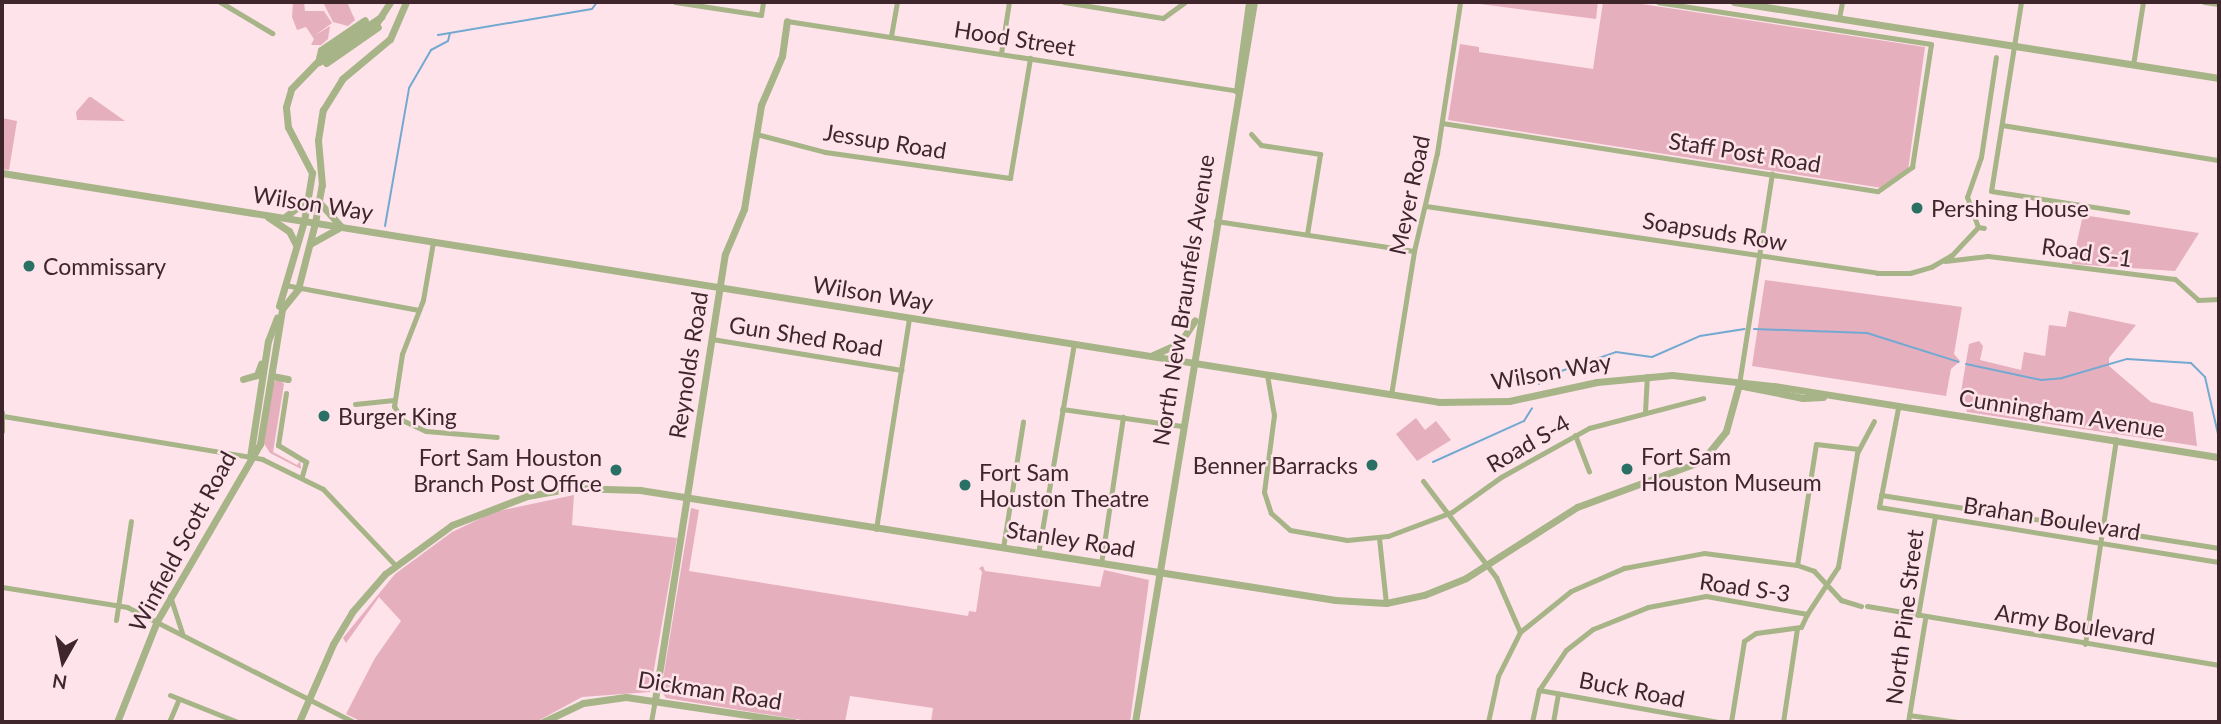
<!DOCTYPE html>
<html>
<head>
<meta charset="utf-8">
<style>
  body { margin:0 }
  #map { position:relative; width:2221px; height:724px; overflow:hidden; background:#fee3ea; font-family:Lato,sans-serif }
  div>[style] { position:absolute }
  [style*='--x'] { left:calc(var(--x)*1px); top:calc(var(--y)*1px); width:calc(var(--w)*1px); rotate:calc(var(--a)*1deg) }
  .green>* { inset:0; background:#e6afbe }
  .stream>* { height:2px; margin:-1px; padding:0 1px; transform-origin:1px; border-radius:1px; background:#73a9d1 }
  .minor>* { height:5px; margin:-2.5px; padding:0 2.5px; transform-origin:2.5px; border-radius:2.5px; background:#a7b487 }
  .tertiary>* { height:7px; margin:-3.5px; padding:0 3.5px; transform-origin:3.5px; border-radius:3.5px; background:#a7b487 }
  .dots>* { width:19px; height:19px; translate:-50% -50%; box-sizing:border-box; border:4px solid #fee3ea; border-radius:50% }
  span { translate:-50% -50%; white-space:nowrap; text-align:center; line-height:1.15; -webkit-text-stroke:5px #fee3ea; paint-order:stroke }
  .street-label { font-size:23px; color:#3f262d }
  .poi-label { font-size:23px; color:#3f262d }
  .left { translate:0 -50%; text-align:left }
  .right { translate:-100% -50%; text-align:right }
  .frame { position:absolute; inset:0; border:4px solid #3f262d; pointer-events:none }
  .north { position:absolute; left:28px; top:626px; width:70px; height:70px; -webkit-text-stroke:5px #fee3ea; paint-order:stroke; rotate:189deg; font-size:19px; font-weight:700; line-height:28px; text-align:center; color:#3f262d }
  .north::after { content:''; display:block; margin:auto; width:24px; height:32px; background:#3f262d; clip-path:polygon(50% 0,100% 100%,50% 72%,0 100%) }
</style>
</head>
<body>
<div id="map">
  <div class="green">
    <div style="clip-path:polygon(293px 2px,304px 2px,305px 11px,324px 11px,332px 23px,314px 36px,330px 26px,328px 39px,321px 45px,311px 45px,314px 39px,306px 27px,297px 30px,292px 17px)"></div>
    <div style="clip-path:polygon(323px 2px,347px 2px,355px 20px,348px 26px,333px 22px)"></div>
    <div style="clip-path:polygon(1465px 2px,1598px 2px,1596px 19px)"></div>
    <div style="clip-path:polygon(1603px 2px,1629px 2px,1925px 47px,1908px 170px,1882px 188px,1448px 120px,1460px 44px,1479px 47px,1479px 52px,1593px 69px)"></div>
    <div style="clip-path:polygon(89px 97px,91px 97px,125px 121px,77px 120px,76px 112px)"></div>
    <div style="clip-path:polygon(2px 118px,17px 121px,9px 170px,2px 169px)"></div>
    <div style="clip-path:polygon(2083px 215px,2199px 233px,2175px 271px,2072px 264px)"></div>
    <div style="clip-path:polygon(1765px 280px,1962px 307px,1954px 354px,1960px 361px,1951px 369px,1946px 396px,1752px 366px)"></div>
    <div style="clip-path:polygon(2069px 311px,2136px 325px,2109px 358px,2109px 366px,2151px 402px,2193px 412px,2197px 446px,1967px 412px,1961px 392px,1969px 344px,1979px 341px,1983px 346px,1980px 360px,2021px 370px,2024px 352px,2045px 356px,2049px 325px,2066px 327px)"></div>
    <div style="clip-path:polygon(280px 380px,284px 384px,273px 452px,297px 465px,300px 461px,301px 469px,270px 453px,263px 442px,273px 382px)"></div>
    <div style="clip-path:polygon(1416px 418px,1425px 430px,1436px 421px,1451px 440px,1417px 461px,1396px 434px)"></div>
    <div style="clip-path:polygon(574px 495px,572px 525px,677px 538px,650px 692px,582px 697px,536px 722px,362px 722px,346px 714px,375px 658px,401px 621px,379px 597px,346px 643px,343px 638px,395px 574px,452px 532px,494px 512px)"></div>
    <div style="clip-path:polygon(691px 508px,699px 510px,689px 571px,968px 616px,969px 611px,976px 612px,982px 572px,979px 568px,983px 566px,985px 571px,1100px 587px,1104px 570px,1149px 580px,1130px 722px,931px 722px,933px 708px,850px 696px,845px 722px,814px 722px,666px 698px,661px 691px)"></div>
  </div>
  <div class="stream">
    <div style="--x:438;--y:35;--w:156;--a:-9.6"></div>
    <div style="--x:592;--y:9;--w:9;--a:-54"></div>
    <div style="--x:385;--y:226;--w:140;--a:-80.1"></div>
    <div style="--x:409;--y:88;--w:44;--a:-59.9"></div>
    <div style="--x:431;--y:50;--w:19;--a:-28"></div>
    <div style="--x:448;--y:41;--w:8;--a:-76"></div>
    <div style="--x:1754;--y:329;--w:113;--a:2"></div>
    <div style="--x:1867;--y:333;--w:96;--a:17.5"></div>
    <div style="--x:1966;--y:364;--w:77;--a:12"></div>
    <div style="--x:2041;--y:380;--w:21;--a:-5"></div>
    <div style="--x:2062;--y:378;--w:68;--a:-16.3"></div>
    <div style="--x:2127;--y:359;--w:64;--a:3.6"></div>
    <div style="--x:2191;--y:363;--w:20;--a:45"></div>
    <div style="--x:2205;--y:377;--w:63;--a:77.1"></div>
    <div style="--x:1539;--y:384;--w:9;--a:-54"></div>
    <div style="--x:1544;--y:377;--w:76;--a:-19.1"></div>
    <div style="--x:1616;--y:352;--w:36;--a:8"></div>
    <div style="--x:1652;--y:357;--w:52;--a:-23.6"></div>
    <div style="--x:1700;--y:336;--w:45;--a:-9"></div>
    <div style="--x:1433;--y:462;--w:100;--a:-24.3"></div>
    <div style="--x:1524;--y:421;--w:15;--a:-58"></div>
  </div>
  <div class="minor">
    <div style="--x:220;--y:2;--w:61;--a:30.8"></div>
    <div style="--x:675;--y:2;--w:87;--a:8.6"></div>
    <div style="--x:761;--y:15;--w:13;--a:-81"></div>
    <div style="--x:1064;--y:2;--w:100;--a:9.2"></div>
    <div style="--x:1163;--y:18;--w:27;--a:-36"></div>
    <div style="--x:2021;--y:2;--w:191;--a:99"></div>
    <div style="--x:1991;--y:191;--w:138;--a:8.8"></div>
    <div style="--x:2204;--y:2;--w:15;--a:8"></div>
    <div style="--x:1839;--y:18;--w:16;--a:-79"></div>
    <div style="--x:787;--y:21;--w:455;--a:8.8"></div>
    <div style="--x:891;--y:36;--w:35;--a:-80"></div>
    <div style="--x:1001;--y:53;--w:52;--a:-81.1"></div>
    <div style="--x:2133;--y:65;--w:64;--a:-81"></div>
    <div style="--x:1442;--y:123;--w:441;--a:8.9"></div>
    <div style="--x:1878;--y:191;--w:42;--a:-35.2"></div>
    <div style="--x:1912;--y:167;--w:124;--a:-81.2"></div>
    <div style="--x:1931;--y:44;--w:276;--a:-171.3"></div>
    <div style="--x:2002;--y:125;--w:220;--a:9.2"></div>
    <div style="--x:756;--y:134;--w:71;--a:14.6"></div>
    <div style="--x:825;--y:152;--w:187;--a:8"></div>
    <div style="--x:1010;--y:178;--w:122;--a:-80.5"></div>
    <div style="--x:1251;--y:134;--w:15;--a:48"></div>
    <div style="--x:1261;--y:145;--w:60;--a:8.7"></div>
    <div style="--x:1320;--y:154;--w:81;--a:99.2"></div>
    <div style="--x:1426;--y:206;--w:456;--a:8.4"></div>
    <div style="--x:1877;--y:273;--w:33;--a:0"></div>
    <div style="--x:1910;--y:273;--w:22;--a:-16"></div>
    <div style="--x:1931;--y:267;--w:24;--a:-30"></div>
    <div style="--x:1952;--y:255;--w:38;--a:-47"></div>
    <div style="--x:1978;--y:227;--w:6;--a:9"></div>
    <div style="--x:1216;--y:221;--w:200;--a:8.6"></div>
    <div style="--x:1978;--y:227;--w:32;--a:-110"></div>
    <div style="--x:1967;--y:197;--w:42;--a:-70.7"></div>
    <div style="--x:1981;--y:157;--w:101;--a:-81.5"></div>
    <div style="--x:433;--y:242;--w:59;--a:99.8"></div>
    <div style="--x:423;--y:300;--w:58;--a:111.3"></div>
    <div style="--x:402;--y:354;--w:53;--a:98.7"></div>
    <div style="--x:394;--y:406;--w:16;--a:60"></div>
    <div style="--x:402;--y:420;--w:26;--a:25"></div>
    <div style="--x:426;--y:431;--w:71;--a:4.8"></div>
    <div style="--x:1945;--y:261;--w:43;--a:-6.6"></div>
    <div style="--x:1988;--y:256;--w:188;--a:7"></div>
    <div style="--x:2175;--y:279;--w:31;--a:42"></div>
    <div style="--x:2198;--y:300;--w:21;--a:-3"></div>
    <div style="--x:285;--y:285;--w:136;--a:10.6"></div>
    <div style="--x:712;--y:339;--w:192;--a:9.3"></div>
    <div style="--x:1267;--y:375;--w:41;--a:80.1"></div>
    <div style="--x:1274;--y:415;--w:78;--a:97.4"></div>
    <div style="--x:1264;--y:492;--w:22;--a:72"></div>
    <div style="--x:1271;--y:513;--w:25;--a:42"></div>
    <div style="--x:1290;--y:530;--w:58;--a:10"></div>
    <div style="--x:1347;--y:540;--w:41;--a:-5.6"></div>
    <div style="--x:1388;--y:536;--w:68;--a:-20.6"></div>
    <div style="--x:1452;--y:512;--w:60;--a:-35.5"></div>
    <div style="--x:1501;--y:477;--w:101;--a:-29.1"></div>
    <div style="--x:1589;--y:428;--w:118;--a:-14.7"></div>
    <div style="--x:1739;--y:384;--w:213;--a:-81.1"></div>
    <div style="--x:286;--y:393;--w:53;--a:98.7"></div>
    <div style="--x:278;--y:445;--w:33;--a:31"></div>
    <div style="--x:306;--y:462;--w:15;--a:106"></div>
    <div style="--x:1391;--y:395;--w:146;--a:-80.9"></div>
    <div style="--x:1414;--y:251;--w:101;--a:-76.8"></div>
    <div style="--x:1437;--y:153;--w:153;--a:-81.3"></div>
    <div style="--x:355;--y:404;--w:39;--a:-6"></div>
    <div style="--x:1898;--y:408;--w:101;--a:100.9"></div>
    <div style="--x:1879;--y:507;--w:344;--a:9.2"></div>
    <div style="--x:1062;--y:409;--w:121;--a:8.1"></div>
    <div style="--x:2;--y:412;--w:19;--a:90"></div>
    <div style="--x:1645;--y:412;--w:36;--a:-87"></div>
    <div style="--x:3;--y:416;--w:263;--a:9.4"></div>
    <div style="--x:262;--y:459;--w:68;--a:26.2"></div>
    <div style="--x:323;--y:489;--w:106;--a:46.5"></div>
    <div style="--x:1575;--y:435;--w:39;--a:69"></div>
    <div style="--x:1423;--y:481;--w:121;--a:52.8"></div>
    <div style="--x:1496;--y:577;--w:60;--a:66.4"></div>
    <div style="--x:1881;--y:495;--w:342;--a:8.9"></div>
    <div style="--x:876;--y:529;--w:214;--a:-81.1"></div>
    <div style="--x:1379;--y:538;--w:65;--a:83.9"></div>
    <div style="--x:1003;--y:548;--w:128;--a:-81"></div>
    <div style="--x:1038;--y:554;--w:213;--a:-80.3"></div>
    <div style="--x:1101;--y:564;--w:149;--a:-81.5"></div>
    <div style="--x:1797;--y:565;--w:122;--a:-81.1"></div>
    <div style="--x:1816;--y:444;--w:43;--a:6.6"></div>
    <div style="--x:2;--y:587;--w:127;--a:9.1"></div>
    <div style="--x:127;--y:607;--w:254;--a:26.9"></div>
    <div style="--x:170;--y:596;--w:39;--a:72"></div>
    <div style="--x:1867;--y:606;--w:357;--a:9.5"></div>
    <div style="--x:1918;--y:615;--w:99;--a:-80.2"></div>
    <div style="--x:116;--y:620;--w:100;--a:-81.4"></div>
    <div style="--x:2085;--y:644;--w:207;--a:-81.4"></div>
    <div style="--x:1539;--y:690;--w:182;--a:10.1"></div>
    <div style="--x:170;--y:695;--w:73;--a:21.7"></div>
    <div style="--x:1909;--y:715;--w:49;--a:8.1"></div>
    <div style="--x:169;--y:722;--w:25;--a:-67"></div>
    <div style="--x:651;--y:722;--w:22;--a:-80"></div>
    <div style="--x:1488;--y:722;--w:47;--a:-77.7"></div>
    <div style="--x:1498;--y:676;--w:49;--a:-63.4"></div>
    <div style="--x:1520;--y:632;--w:65;--a:-38.8"></div>
    <div style="--x:1571;--y:591;--w:58;--a:-23.5"></div>
    <div style="--x:1624;--y:568;--w:81;--a:-10.6"></div>
    <div style="--x:1704;--y:553;--w:94;--a:7.4"></div>
    <div style="--x:1797;--y:565;--w:18;--a:19"></div>
    <div style="--x:1814;--y:571;--w:40;--a:47"></div>
    <div style="--x:1841;--y:600;--w:21;--a:17"></div>
    <div style="--x:1532;--y:722;--w:33;--a:-78"></div>
    <div style="--x:1539;--y:690;--w:48;--a:-56"></div>
    <div style="--x:1566;--y:650;--w:34;--a:-38"></div>
    <div style="--x:1593;--y:629;--w:59;--a:-21.8"></div>
    <div style="--x:1648;--y:607;--w:59;--a:-10.7"></div>
    <div style="--x:1706;--y:596;--w:103;--a:10.1"></div>
    <div style="--x:1807;--y:614;--w:56;--a:-56.6"></div>
    <div style="--x:1838;--y:567;--w:116;--a:-80.5"></div>
    <div style="--x:1857;--y:453;--w:36;--a:-62"></div>
    <div style="--x:1553;--y:722;--w:29;--a:-80"></div>
    <div style="--x:1731;--y:722;--w:82;--a:-80.9"></div>
    <div style="--x:1744;--y:641;--w:14;--a:-34"></div>
    <div style="--x:1756;--y:633;--w:45;--a:-7.6"></div>
    <div style="--x:1801;--y:627;--w:14;--a:-65"></div>
    <div style="--x:1783;--y:722;--w:95;--a:-81.5"></div>
    <div style="--x:1908;--y:722;--w:104;--a:-80.6"></div>
  </div>
  <div class="tertiary">
    <div style="--x:1734;--y:2;--w:491;--a:8.9"></div>
    <div style="--x:319;--y:58;--w:8;--a:-76"></div>
    <div style="--x:321;--y:50;--w:53;--a:-34.3"></div>
    <div style="--x:319;--y:62;--w:65;--a:-32.5"></div>
    <div style="--x:374;--y:27;--w:30;--a:-57"></div>
    <div style="--x:326;--y:63;--w:63;--a:-34.7"></div>
    <div style="--x:1237;--y:91;--w:90;--a:-82.3"></div>
    <div style="--x:2;--y:173;--w:1455;--a:9.05"></div>
    <div style="--x:1439;--y:402;--w:70;--a:-0.8"></div>
    <div style="--x:1509;--y:401;--w:90;--a:-12.2"></div>
    <div style="--x:1597;--y:382;--w:75;--a:-5.3"></div>
    <div style="--x:1672;--y:375;--w:103;--a:6.2"></div>
    <div style="--x:1774;--y:386;--w:451;--a:9.1"></div>
    <div style="--x:319;--y:202;--w:31;--a:48"></div>
    <div style="--x:286;--y:216;--w:25;--a:-37"></div>
    <div style="--x:268;--y:217;--w:25;--a:34"></div>
    <div style="--x:289;--y:231;--w:16;--a:63"></div>
    <div style="--x:310;--y:244;--w:33;--a:-29"></div>
    <div style="--x:279;--y:306;--w:89;--a:-73.6"></div>
    <div style="--x:304;--y:221;--w:49;--a:-80.5"></div>
    <div style="--x:312;--y:173;--w:52;--a:-117.6"></div>
    <div style="--x:288;--y:127;--w:20;--a:-96"></div>
    <div style="--x:286;--y:107;--w:19;--a:-74"></div>
    <div style="--x:291;--y:89;--w:47;--a:-45.9"></div>
    <div style="--x:324;--y:55;--w:69;--a:-33.7"></div>
    <div style="--x:1153;--y:355;--w:30;--a:-24"></div>
    <div style="--x:1180;--y:343;--w:27;--a:-57"></div>
    <div style="--x:272;--y:376;--w:16;--a:11"></div>
    <div style="--x:243;--y:379;--w:15;--a:-16"></div>
    <div style="--x:257;--y:375;--w:12;--a:-70"></div>
    <div style="--x:1743;--y:386;--w:61;--a:11.3"></div>
    <div style="--x:1803;--y:398;--w:20;--a:-3"></div>
    <div style="--x:250;--y:457;--w:117;--a:-81.2"></div>
    <div style="--x:268;--y:341;--w:25;--a:-69"></div>
    <div style="--x:655;--y:700;--w:451;--a:-81.1"></div>
    <div style="--x:725;--y:254;--w:49;--a:-67.1"></div>
    <div style="--x:744;--y:209;--w:105;--a:-80.7"></div>
    <div style="--x:761;--y:105;--w:53;--a:-66.8"></div>
    <div style="--x:782;--y:56;--w:35;--a:-82"></div>
    <div style="--x:117;--y:722;--w:109;--a:-68.4"></div>
    <div style="--x:157;--y:621;--w:205;--a:-59.8"></div>
    <div style="--x:260;--y:444;--w:137;--a:-80.7"></div>
    <div style="--x:282;--y:309;--w:26;--a:-51"></div>
    <div style="--x:298;--y:289;--w:68;--a:-75.6"></div>
    <div style="--x:315;--y:223;--w:39;--a:-80"></div>
    <div style="--x:322;--y:185;--w:45;--a:-95.1"></div>
    <div style="--x:318;--y:140;--w:30;--a:-81"></div>
    <div style="--x:323;--y:110;--w:36;--a:-58"></div>
    <div style="--x:342;--y:79;--w:62;--a:-39.8"></div>
    <div style="--x:390;--y:39;--w:40;--a:-66.6"></div>
    <div style="--x:299;--y:722;--w:85;--a:-66.4"></div>
    <div style="--x:333;--y:644;--w:37;--a:-59"></div>
    <div style="--x:352;--y:612;--w:50;--a:-49"></div>
    <div style="--x:385;--y:574;--w:83;--a:-36.2"></div>
    <div style="--x:452;--y:525;--w:80;--a:-21.1"></div>
    <div style="--x:527;--y:496;--w:47;--a:-9.9"></div>
    <div style="--x:573;--y:488;--w:67;--a:1.7"></div>
    <div style="--x:640;--y:490;--w:704;--a:8.99"></div>
    <div style="--x:1335;--y:600;--w:51;--a:3.4"></div>
    <div style="--x:1386;--y:603;--w:39;--a:-12"></div>
    <div style="--x:1424;--y:595;--w:45;--a:-22"></div>
    <div style="--x:1466;--y:578;--w:132;--a:-32.6"></div>
    <div style="--x:1577;--y:507;--w:133;--a:-20.2"></div>
    <div style="--x:1702;--y:461;--w:38;--a:-51"></div>
    <div style="--x:1726;--y:431;--w:49;--a:-74.5"></div>
    <div style="--x:543;--y:722;--w:44;--a:-25.4"></div>
    <div style="--x:583;--y:703;--w:43;--a:-7.9"></div>
    <div style="--x:626;--y:697;--w:169;--a:8.5"></div>
    <div style="--x:1135;--y:722;--w:730;--a:-80.62"></div>
  </div>
  <div class="dots">
    <div style="left:1917px;top:208px;background:#2a7065"></div>
    <div style="left:29px;top:266px;background:#2a7065"></div>
    <div style="left:324px;top:416px;background:#2a7065"></div>
    <div style="left:1372px;top:465px;background:#2a7065"></div>
    <div style="left:1627px;top:469px;background:#2a7065"></div>
    <div style="left:616px;top:470px;background:#2a7065"></div>
    <div style="left:965px;top:485px;background:#2a7065"></div>
  </div>
  <div class="street-label">
    <span style="left:1015px;top:38px;rotate:9deg">Hood Street</span>
    <span style="left:885px;top:141px;rotate:9deg">Jessup Road</span>
    <span style="left:1745px;top:152px;rotate:9deg">Staff Post Road</span>
    <span style="left:1409px;top:195px;rotate:-78deg">Meyer Road</span>
    <span style="left:313px;top:203px;rotate:9deg">Wilson Way</span>
    <span style="left:1715px;top:231px;rotate:9deg">Soapsuds Row</span>
    <span style="left:2087px;top:252px;rotate:8deg">Road S-1</span>
    <span style="left:873px;top:293px;rotate:9deg">Wilson Way</span>
    <span style="left:1183px;top:300px;rotate:-81deg">North New Braunfels Avenue</span>
    <span style="left:806px;top:336px;rotate:9deg">Gun Shed Road</span>
    <span style="left:688px;top:365px;rotate:-81deg">Reynolds Road</span>
    <span style="left:1551px;top:371px;rotate:-10deg">Wilson Way</span>
    <span style="left:2062px;top:413px;rotate:9deg">Cunningham Avenue</span>
    <span style="left:1528px;top:443px;rotate:-30deg">Road S-4</span>
    <span style="left:2052px;top:518px;rotate:9deg">Brahan Boulevard</span>
    <span style="left:1071px;top:539px;rotate:9deg">Stanley Road</span>
    <span style="left:182px;top:541px;rotate:-62deg">Winfield Scott Road</span>
    <span style="left:1745px;top:587px;rotate:8deg">Road S-3</span>
    <span style="left:1904px;top:617px;rotate:-83deg">North Pine Street</span>
    <span style="left:2075px;top:624px;rotate:9deg">Army Boulevard</span>
    <span style="left:1632px;top:689px;rotate:11deg">Buck Road</span>
    <span style="left:710px;top:690px;rotate:9deg">Dickman Road</span>
  </div>
  <div class="poi-label">
    <span class="left" style="left:1931px;top:208px">Pershing House</span>
    <span class="left" style="left:43px;top:266px">Commissary</span>
    <span class="left" style="left:338px;top:416px">Burger King</span>
    <span class="left" style="left:1641px;top:469px">Fort Sam<br>Houston Museum</span>
    <span class="right" style="left:602px;top:470px">Fort Sam Houston<br>Branch Post Office</span>
    <span class="right" style="left:1358px;top:465px">Benner Barracks</span>
    <span class="left" style="left:979px;top:485px">Fort Sam<br>Houston Theatre</span>
  </div>
  <div class="frame"></div>
  <div class="north">N</div>
</div>
</body>
</html>
